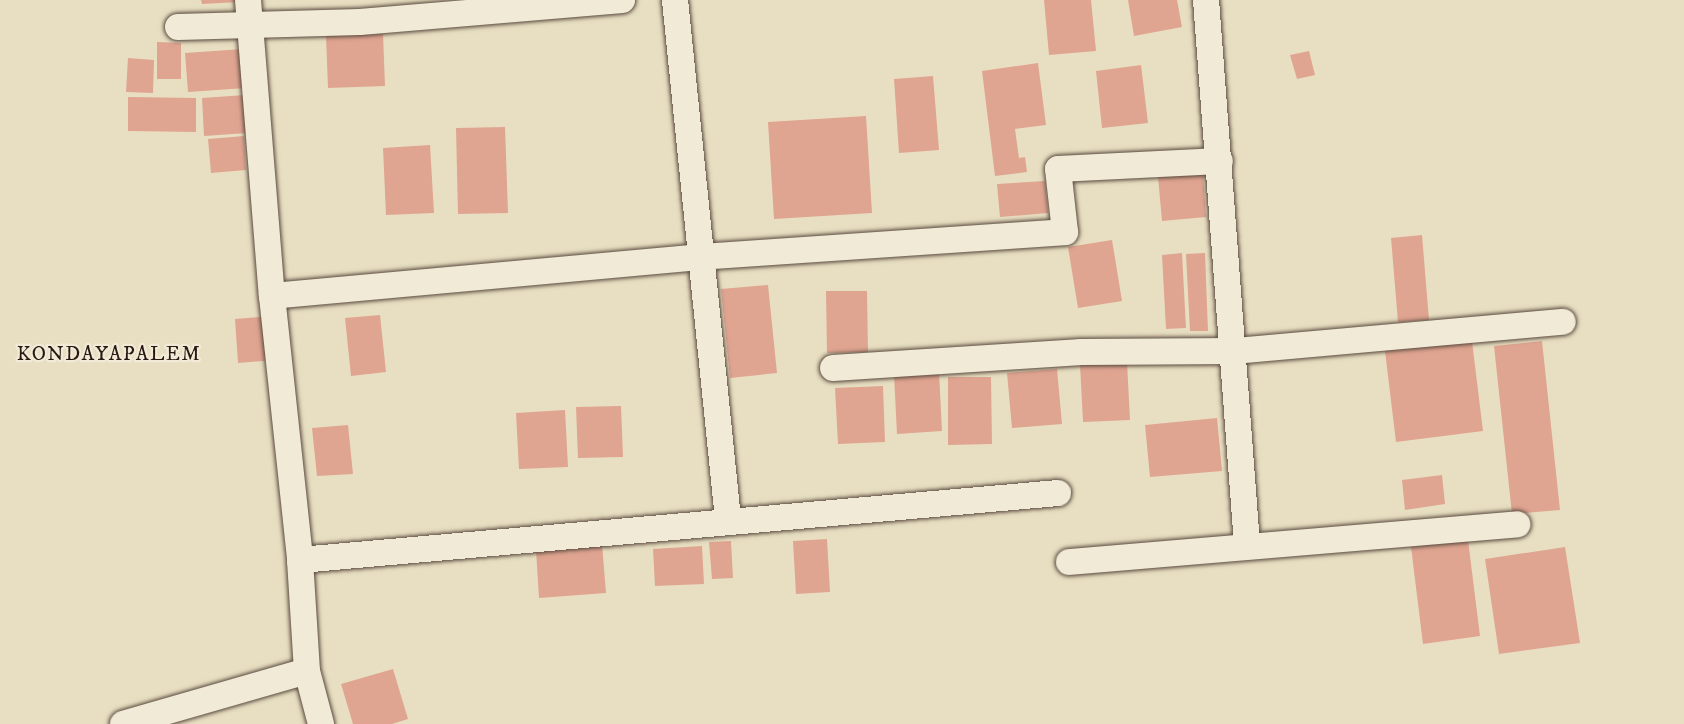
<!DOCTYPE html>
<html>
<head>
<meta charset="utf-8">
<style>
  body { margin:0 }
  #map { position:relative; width:1684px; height:724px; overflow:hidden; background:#e8dfc2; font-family:"IM FELL DW Pica",serif }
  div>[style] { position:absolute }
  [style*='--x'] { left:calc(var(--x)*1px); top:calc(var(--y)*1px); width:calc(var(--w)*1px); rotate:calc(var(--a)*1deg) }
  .building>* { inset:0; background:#e0a591 }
  .roads { filter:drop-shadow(0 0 2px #5a4a3e) drop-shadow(0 0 2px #5a4a3e) }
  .minor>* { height:26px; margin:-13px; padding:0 13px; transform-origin:13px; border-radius:13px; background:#f0ead7 }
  span { translate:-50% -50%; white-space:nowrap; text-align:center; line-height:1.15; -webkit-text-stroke:4.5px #f0ead7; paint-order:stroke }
  .neighbourhood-label { font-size:20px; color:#2a1912; letter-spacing:1.5px }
</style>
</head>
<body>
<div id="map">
  <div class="building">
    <div style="clip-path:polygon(201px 0,240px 0,240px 2px,202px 4px)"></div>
    <div style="clip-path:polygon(1044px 0,1091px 0,1096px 51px,1049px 55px)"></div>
    <div style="clip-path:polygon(1128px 0,1177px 0,1182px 27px,1134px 36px)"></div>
    <div style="clip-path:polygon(383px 34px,385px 86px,328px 88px,326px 36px)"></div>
    <div style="clip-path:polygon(157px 42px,181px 43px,181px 79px,157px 79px)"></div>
    <div style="clip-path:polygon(243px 49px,246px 88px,188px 92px,185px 53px)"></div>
    <div style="clip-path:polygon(1309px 51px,1315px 75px,1297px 79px,1290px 55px)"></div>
    <div style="clip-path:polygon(128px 58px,154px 60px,153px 93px,126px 92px)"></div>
    <div style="clip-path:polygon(1038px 63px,1046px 125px,1015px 129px,1019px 158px,1025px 157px,1027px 172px,995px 176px,982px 71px)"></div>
    <div style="clip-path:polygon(1141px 65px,1148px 123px,1102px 128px,1096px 71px)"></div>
    <div style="clip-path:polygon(933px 76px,939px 150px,899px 153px,894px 79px)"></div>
    <div style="clip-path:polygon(245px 95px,248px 133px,204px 136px,202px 98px)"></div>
    <div style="clip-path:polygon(128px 97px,196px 98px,196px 132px,128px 131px)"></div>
    <div style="clip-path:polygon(866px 116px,872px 213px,774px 219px,768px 122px)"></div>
    <div style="clip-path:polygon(505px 127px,508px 213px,458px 214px,456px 128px)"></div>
    <div style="clip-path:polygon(244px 136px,246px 170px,211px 173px,208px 139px)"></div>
    <div style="clip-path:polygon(430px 145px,434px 213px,386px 215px,383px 148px)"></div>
    <div style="clip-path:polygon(1203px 174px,1206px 217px,1162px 221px,1158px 177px)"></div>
    <div style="clip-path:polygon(1045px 181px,1048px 213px,1000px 217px,997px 184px)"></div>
    <div style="clip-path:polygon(1422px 235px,1429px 320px,1398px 322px,1391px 238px)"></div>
    <div style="clip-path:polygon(1112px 240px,1122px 301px,1078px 308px,1068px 247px)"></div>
    <div style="clip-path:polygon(1182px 253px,1186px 328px,1166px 329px,1162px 255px)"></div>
    <div style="clip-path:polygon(1205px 253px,1208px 331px,1190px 331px,1186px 254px)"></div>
    <div style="clip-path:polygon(768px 285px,777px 373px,730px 378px,721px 289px)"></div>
    <div style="clip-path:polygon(826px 291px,867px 291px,868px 352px,827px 353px)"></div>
    <div style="clip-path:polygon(380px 315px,386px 372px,351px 376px,345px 318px)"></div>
    <div style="clip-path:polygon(271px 316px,274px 360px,238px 363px,235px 319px)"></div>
    <div style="clip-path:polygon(1472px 341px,1483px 431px,1396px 442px,1385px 351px)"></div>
    <div style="clip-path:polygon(1542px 341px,1560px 510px,1512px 514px,1494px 346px)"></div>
    <div style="clip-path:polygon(1127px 362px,1130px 420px,1083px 422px,1080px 364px)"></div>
    <div style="clip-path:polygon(1057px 369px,1062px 424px,1012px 428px,1007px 373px)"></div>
    <div style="clip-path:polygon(939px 372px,942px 431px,897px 434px,894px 375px)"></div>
    <div style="clip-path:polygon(948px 377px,991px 377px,992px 444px,948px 445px)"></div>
    <div style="clip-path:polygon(883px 386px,885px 442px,838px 444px,835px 388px)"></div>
    <div style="clip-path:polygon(621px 406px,623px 457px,578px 458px,576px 407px)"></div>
    <div style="clip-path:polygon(565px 410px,568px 467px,519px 469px,516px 413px)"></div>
    <div style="clip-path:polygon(1217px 418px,1222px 471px,1150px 477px,1145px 425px)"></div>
    <div style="clip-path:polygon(348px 425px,353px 474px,317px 476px,312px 428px)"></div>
    <div style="clip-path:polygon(1442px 475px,1445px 504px,1405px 510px,1402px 480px)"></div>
    <div style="clip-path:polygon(827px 539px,830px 592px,796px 594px,793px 541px)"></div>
    <div style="clip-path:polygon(1468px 540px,1480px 636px,1423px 644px,1411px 547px)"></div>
    <div style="clip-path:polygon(731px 541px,733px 578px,712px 579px,709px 542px)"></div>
    <div style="clip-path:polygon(602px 544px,606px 593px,539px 598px,536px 550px)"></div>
    <div style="clip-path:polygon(702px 546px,704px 584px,655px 586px,653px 549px)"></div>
    <div style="clip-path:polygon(1565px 547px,1580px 643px,1499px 654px,1485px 559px)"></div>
    <div style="clip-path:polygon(393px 669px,408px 719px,392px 724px,353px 724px,341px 684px)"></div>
  </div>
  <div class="roads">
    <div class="minor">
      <div style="--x:248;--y:0;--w:297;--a:85.4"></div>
      <div style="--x:272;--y:296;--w:265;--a:83.9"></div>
      <div style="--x:300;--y:560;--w:111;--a:86.4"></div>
      <div style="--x:307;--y:671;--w:55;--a:75.2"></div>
      <div style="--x:675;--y:0;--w:522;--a:84.17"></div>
      <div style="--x:1206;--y:0;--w:546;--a:85.69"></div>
      <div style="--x:178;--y:27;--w:182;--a:-1.6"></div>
      <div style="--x:360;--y:22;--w:263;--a:-4.8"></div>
      <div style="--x:272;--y:296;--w:430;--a:-5.2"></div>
      <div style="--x:700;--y:257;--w:366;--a:-3.9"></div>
      <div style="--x:1065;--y:232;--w:63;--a:-96.3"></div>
      <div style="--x:1058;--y:169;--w:162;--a:-2.8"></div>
      <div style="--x:833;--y:368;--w:249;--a:-3.7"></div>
      <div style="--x:1081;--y:352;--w:154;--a:-0.4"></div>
      <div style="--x:1235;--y:351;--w:329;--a:-5.1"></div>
      <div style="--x:300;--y:560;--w:761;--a:-5.05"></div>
      <div style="--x:1069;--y:562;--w:450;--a:-4.8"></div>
      <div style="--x:123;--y:724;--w:191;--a:-16.1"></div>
    </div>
  </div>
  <div class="neighbourhood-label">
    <span style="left:109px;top:354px">KONDAYAPALEM</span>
  </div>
</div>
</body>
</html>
